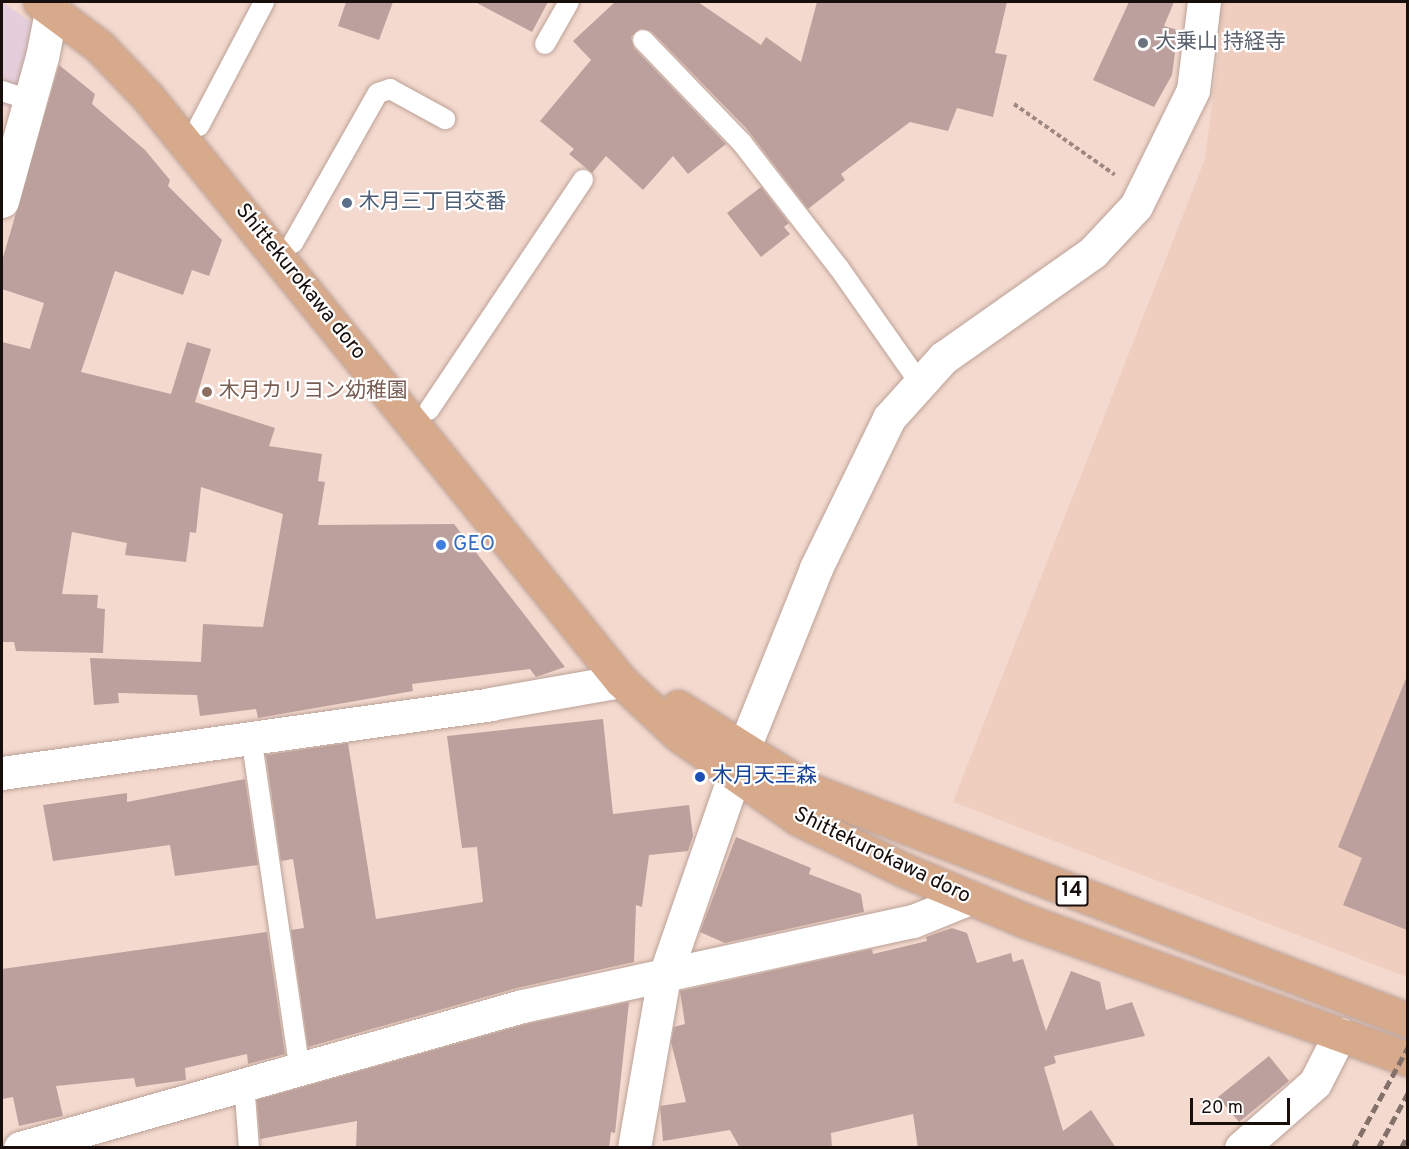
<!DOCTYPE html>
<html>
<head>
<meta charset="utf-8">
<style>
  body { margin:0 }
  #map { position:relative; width:1409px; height:1149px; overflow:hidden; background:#f4d9ce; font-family:Overpass,"Noto Sans JP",sans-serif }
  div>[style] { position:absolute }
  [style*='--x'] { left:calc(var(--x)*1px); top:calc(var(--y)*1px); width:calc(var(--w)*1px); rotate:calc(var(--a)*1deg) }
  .commercial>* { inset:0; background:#e5cedb }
  .built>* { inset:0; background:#efcdbf }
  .building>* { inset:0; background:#bca09d }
  .path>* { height:4px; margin-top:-2px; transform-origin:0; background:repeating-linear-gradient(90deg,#9d8982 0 4.5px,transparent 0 7.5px) }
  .roads { filter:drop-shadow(0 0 2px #bba197) drop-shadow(0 0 2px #bba197) }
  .lane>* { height:20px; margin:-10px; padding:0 10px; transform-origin:10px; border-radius:10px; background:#fff }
  .street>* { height:33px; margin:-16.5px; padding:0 16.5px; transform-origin:16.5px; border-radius:16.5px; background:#fff }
  .primary>* { height:33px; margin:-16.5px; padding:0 16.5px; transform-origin:16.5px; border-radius:16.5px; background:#d7aa8c }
  .rail>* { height:4.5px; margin-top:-2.25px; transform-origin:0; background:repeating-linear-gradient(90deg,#83716a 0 9px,transparent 0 13.5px) }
  .dots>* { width:16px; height:16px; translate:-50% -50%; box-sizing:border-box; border:3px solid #fff; border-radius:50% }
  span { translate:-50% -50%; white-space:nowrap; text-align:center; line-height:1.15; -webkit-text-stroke:4.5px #fff; paint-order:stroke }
  .shield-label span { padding:2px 4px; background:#fff; border:2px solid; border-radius:4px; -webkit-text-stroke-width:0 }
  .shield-label { font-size:20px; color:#180f0c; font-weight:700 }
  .worship-label { font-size:21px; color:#5b616d }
  .left { translate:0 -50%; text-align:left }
  .service-label { font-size:21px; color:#4e5e75 }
  .street-label { font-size:21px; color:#180f0c }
  .education-label { font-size:21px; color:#785e54 }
  .shop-label { font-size:21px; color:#366cbe }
  .transit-label { font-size:21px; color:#164399 }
  .frame { position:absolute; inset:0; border:3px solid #180f0c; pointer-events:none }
  .scale { position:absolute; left:1190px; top:1098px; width:100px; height:27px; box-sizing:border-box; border:3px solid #180f0c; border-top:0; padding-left:8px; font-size:18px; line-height:21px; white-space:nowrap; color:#180f0c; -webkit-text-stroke:4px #fff; paint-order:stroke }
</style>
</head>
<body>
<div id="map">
  <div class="commercial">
    <div style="clip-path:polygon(2px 2px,37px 26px,18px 109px,2px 105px)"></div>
  </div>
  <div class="built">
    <div style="clip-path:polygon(1220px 2px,1407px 2px,1407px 977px,953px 802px,1205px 159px,1220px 42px)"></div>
  </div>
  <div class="building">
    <div style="clip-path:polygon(346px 2px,393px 2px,379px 40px,338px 26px)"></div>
    <div style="clip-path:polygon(475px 2px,548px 2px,532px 32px)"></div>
    <div style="clip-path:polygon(615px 2px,698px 2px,761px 45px,766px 37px,801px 62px,817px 2px,1007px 2px,995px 53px,1007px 55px,993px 117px,957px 108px,948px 131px,910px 122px,841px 174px,845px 180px,808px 209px,746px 128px,652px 32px,640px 29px,631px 37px,634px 48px,726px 144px,688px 174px,673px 156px,643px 190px,606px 156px,592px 173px,569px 154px,574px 149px,540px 121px,591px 60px,573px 41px)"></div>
    <div style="clip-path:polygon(1129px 2px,1174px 2px,1164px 26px,1178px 30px,1172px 75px,1154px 107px,1093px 80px)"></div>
    <div style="clip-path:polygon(59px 65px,95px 94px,92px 104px,145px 150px,170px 180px,168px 186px,222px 240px,209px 276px,192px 270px,183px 295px,115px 271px,81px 372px,171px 394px,187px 342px,211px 349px,195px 402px,275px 428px,269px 446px,322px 454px,318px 481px,325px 482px,318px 525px,454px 524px,565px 667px,536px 677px,530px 669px,412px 684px,413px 691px,258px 718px,256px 709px,200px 716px,197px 695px,118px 693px,119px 703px,94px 705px,90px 658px,201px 662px,203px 624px,263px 627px,283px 514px,201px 487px,196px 533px,190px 532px,186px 562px,125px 555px,127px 543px,72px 532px,62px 594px,98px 595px,97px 608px,105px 609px,103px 653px,16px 651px,14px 642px,2px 642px,2px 342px,30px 349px,44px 303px,2px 289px,2px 261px)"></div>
    <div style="clip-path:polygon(761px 187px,789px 223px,784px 227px,790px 234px,761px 257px,727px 213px)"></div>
    <div style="clip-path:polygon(1407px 676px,1407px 930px,1343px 905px,1362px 858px,1338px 847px)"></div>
    <div style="clip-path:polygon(603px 719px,613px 814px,689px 805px,693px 836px,688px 851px,649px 855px,642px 907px,636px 905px,634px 962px,517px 988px,308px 1047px,291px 930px,304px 928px,293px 859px,281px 861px,266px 755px,348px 743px,376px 919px,483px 902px,477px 847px,462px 848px,447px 736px)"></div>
    <div style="clip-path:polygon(245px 779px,258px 865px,175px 876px,170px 845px,53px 861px,43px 805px,127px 793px,127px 802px)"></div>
    <div style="clip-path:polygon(736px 837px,811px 868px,809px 874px,861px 894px,864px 912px,725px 943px,700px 932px)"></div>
    <div style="clip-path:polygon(952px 928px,967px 933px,977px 963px,1011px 953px,1013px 962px,1023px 959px,1046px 1031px,1071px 971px,1100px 982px,1106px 1010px,1132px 1002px,1145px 1036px,1054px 1056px,1056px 1063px,1044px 1067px,1063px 1131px,1091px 1110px,1116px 1148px,918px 1148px,913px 1114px,831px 1133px,832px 1148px,740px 1148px,730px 1130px,663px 1141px,660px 1106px,686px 1102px,671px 1042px,674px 1027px,685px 1024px,680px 991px,872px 949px,873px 954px,927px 941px,926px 937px)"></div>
    <div style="clip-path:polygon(267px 932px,285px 1054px,248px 1064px,247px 1054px,185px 1068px,186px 1080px,136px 1087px,134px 1078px,56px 1086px,63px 1116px,19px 1126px,13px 1097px,2px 1099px,2px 969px)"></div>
    <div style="clip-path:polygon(629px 1002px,615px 1133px,611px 1132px,609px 1148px,356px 1148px,357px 1121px,260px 1139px,257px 1100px,527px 1024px)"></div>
    <div style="clip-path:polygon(1269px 1056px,1289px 1081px,1239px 1122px,1218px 1097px)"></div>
  </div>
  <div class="path">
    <div style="--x:1014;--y:104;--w:123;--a:35.1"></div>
  </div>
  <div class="roads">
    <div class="lane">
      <div style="--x:643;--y:40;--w:143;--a:46.1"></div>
      <div style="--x:742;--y:143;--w:158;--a:52.2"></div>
      <div style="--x:839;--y:268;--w:139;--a:54.9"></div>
      <div style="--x:545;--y:44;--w:48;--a:-60.3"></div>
      <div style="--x:2;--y:91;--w:29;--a:18"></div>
      <div style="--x:199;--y:126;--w:140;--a:-62.3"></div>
      <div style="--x:293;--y:243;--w:172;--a:-60.5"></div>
      <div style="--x:378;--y:93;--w:13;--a:-18"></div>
      <div style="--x:390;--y:89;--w:63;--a:28.6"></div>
      <div style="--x:429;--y:410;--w:277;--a:-56.2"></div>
      <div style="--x:251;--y:736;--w:334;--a:81.7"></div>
      <div style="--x:244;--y:1082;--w:66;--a:85.7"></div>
    </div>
    <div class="street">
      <div style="--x:2;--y:201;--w:149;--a:-74.5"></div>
      <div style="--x:42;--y:57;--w:56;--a:-78.7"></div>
      <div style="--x:2;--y:773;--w:493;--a:-8"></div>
      <div style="--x:490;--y:704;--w:133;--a:-10"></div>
      <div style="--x:20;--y:1148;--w:522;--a:-15.79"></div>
      <div style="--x:522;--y:1006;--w:400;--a:-12.3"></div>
      <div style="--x:913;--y:921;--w:61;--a:-22"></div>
      <div style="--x:634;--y:1148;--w:169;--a:-80.1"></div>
      <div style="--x:663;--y:981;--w:244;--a:-70.9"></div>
      <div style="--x:743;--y:750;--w:196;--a:-68.1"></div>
      <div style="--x:816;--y:568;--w:167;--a:-64"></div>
      <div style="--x:889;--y:418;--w:81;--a:-48"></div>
      <div style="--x:943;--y:358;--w:184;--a:-35.2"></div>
      <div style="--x:1093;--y:252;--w:63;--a:-46.9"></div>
      <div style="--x:1136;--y:206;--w:129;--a:-63.8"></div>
      <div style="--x:1193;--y:90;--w:89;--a:-82.9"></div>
      <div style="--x:1241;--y:1148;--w:98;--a:-41.3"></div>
      <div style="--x:1315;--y:1083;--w:55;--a:-63"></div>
    </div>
    <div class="primary">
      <div style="--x:40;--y:2;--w:74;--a:36.7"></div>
      <div style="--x:99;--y:46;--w:69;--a:46.2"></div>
      <div style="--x:147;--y:96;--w:753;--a:50.98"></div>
      <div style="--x:621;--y:681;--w:79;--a:43"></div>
      <div style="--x:679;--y:735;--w:146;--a:35"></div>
      <div style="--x:799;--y:819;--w:117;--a:25.9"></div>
      <div style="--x:904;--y:870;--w:132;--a:22.7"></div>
      <div style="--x:1026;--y:921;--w:406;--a:19.9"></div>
      <div style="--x:678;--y:707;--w:156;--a:32.2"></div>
      <div style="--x:810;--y:790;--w:641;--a:21.04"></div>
    </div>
  </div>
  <div class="rail">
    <div style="--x:1353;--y:1148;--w:115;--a:-61.4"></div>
    <div style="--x:1378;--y:1148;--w:63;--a:-61.4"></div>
    <div style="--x:1401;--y:1148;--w:15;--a:-62"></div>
  </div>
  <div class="dots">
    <div style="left:1143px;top:43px;background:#6b7280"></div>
    <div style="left:347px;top:203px;background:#5c6f8a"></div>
    <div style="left:207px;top:392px;background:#8d6e63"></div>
    <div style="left:441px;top:545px;background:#3f7fe0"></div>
    <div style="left:700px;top:777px;background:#1a4fb4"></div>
  </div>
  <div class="shield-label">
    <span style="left:1072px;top:891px">14</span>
  </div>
  <div class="worship-label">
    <span class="left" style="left:1155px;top:43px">大乗山 持経寺</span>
  </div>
  <div class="service-label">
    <span class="left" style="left:359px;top:203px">木月三丁目交番</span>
  </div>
  <div class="street-label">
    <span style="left:300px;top:282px;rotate:51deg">Shittekurokawa doro</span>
    <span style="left:882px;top:856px;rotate:26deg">Shittekurokawa doro</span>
  </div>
  <div class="education-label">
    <span class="left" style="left:219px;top:392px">木月カリヨン幼稚園</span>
  </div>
  <div class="shop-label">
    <span class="left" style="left:453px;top:545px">GEO</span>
  </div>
  <div class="transit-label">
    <span class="left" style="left:712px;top:777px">木月天王森</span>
  </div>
  <div class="frame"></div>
  <div class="scale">20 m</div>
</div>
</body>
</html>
